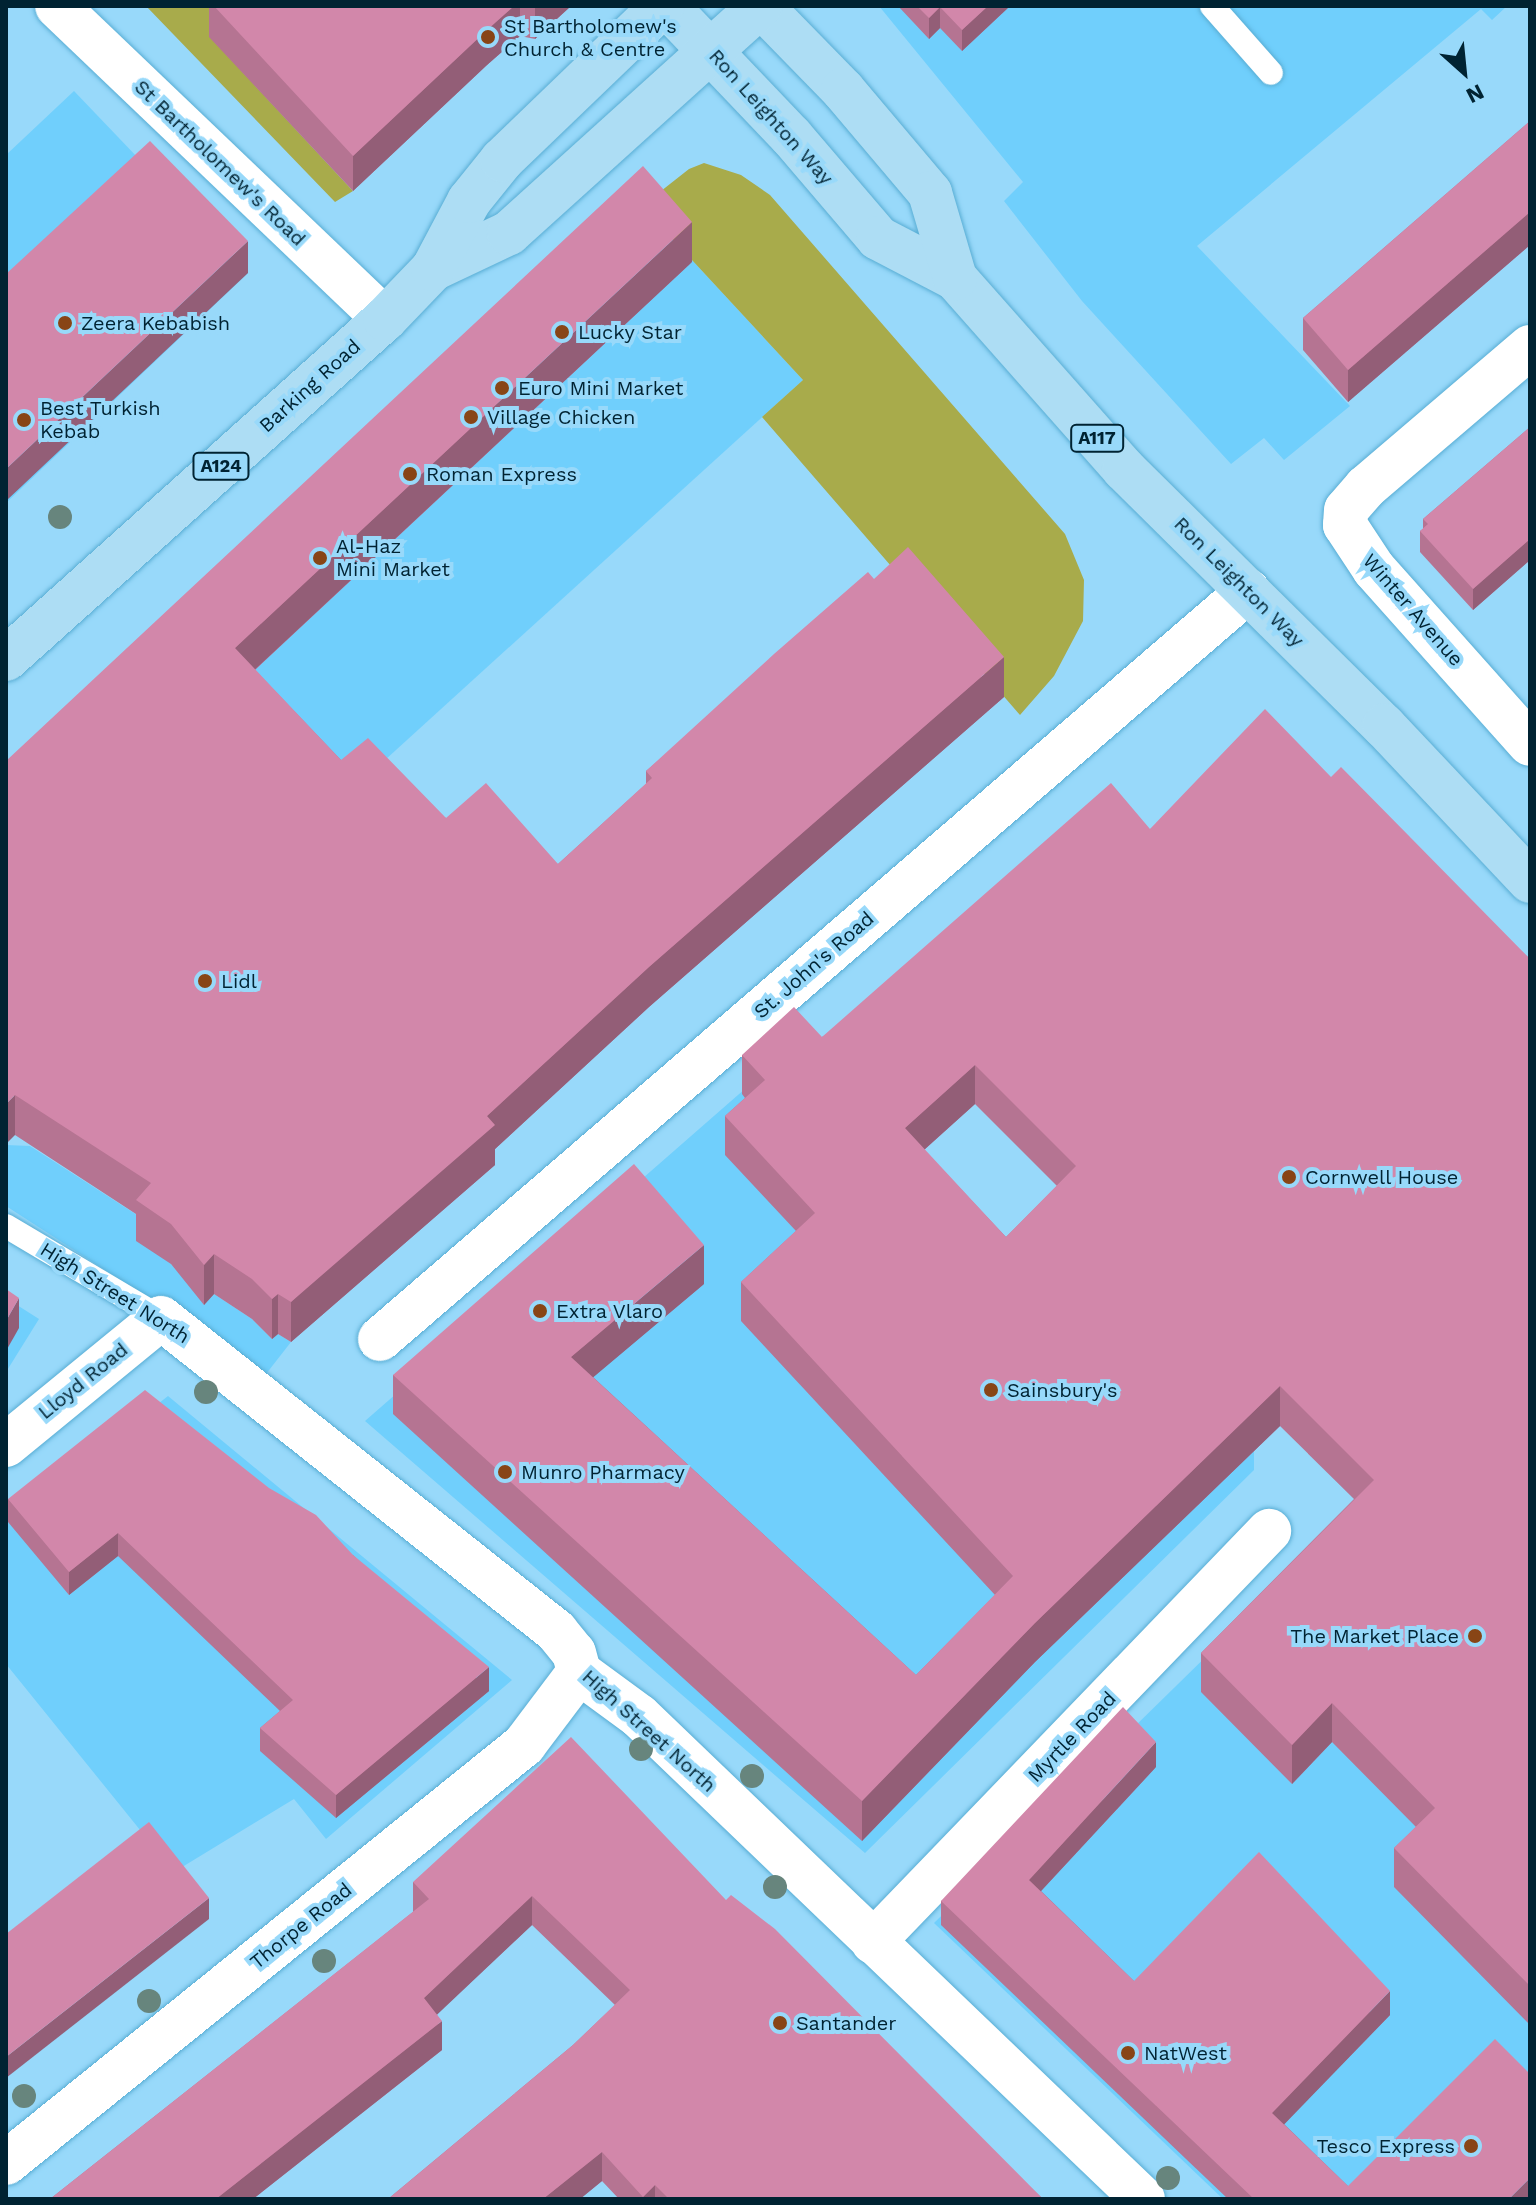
<!DOCTYPE html>
<html>
<head>
<meta charset="utf-8">
<style>
  body { margin:0 }
  #map { position:relative; width:1536px; height:2205px; overflow:hidden; background:#98d9fa; font-family:"Work Sans",sans-serif }
  div>[style] { position:absolute }
  [style*='--x'] { left:calc(var(--x)*1px); top:calc(var(--y)*1px); width:calc(var(--w)*1px); rotate:calc(var(--a)*1deg) }
  .built>* { inset:0; background:#70cffc }
  .green>* { inset:0; background:#a8ab4b }
  .roads { filter:drop-shadow(0 0 2px #58add4) drop-shadow(0 0 2px #58add4) }
  .lane>* { height:24px; margin:-12px; padding:0 12px; transform-origin:12px; border-radius:12px; background:#fff }
  .street>* { height:44px; margin:-22px; padding:0 22px; transform-origin:22px; border-radius:22px; background:#fff }
  .primary>* { height:44px; margin:-22px; padding:0 22px; transform-origin:22px; border-radius:22px; background:#adddf4 }
  .trees>* { width:24px; height:24px; margin:-12px; border-radius:50%; background:#67857d }
  .wall>* { inset:0; background:#b57492 }
  .shaded-wall>* { inset:0; background:#935e77 }
  .building>* { inset:0; background:#d287aa }
  .dots>* { width:22px; height:22px; translate:-50% -50%; box-sizing:border-box; border:4px solid #98d9fa; border-radius:50% }
  span { translate:-50% -50%; white-space:nowrap; text-align:center; line-height:1.15; -webkit-text-stroke:8px #98d9fa; paint-order:stroke }
  .shield-label span { padding:2px 6px; background:#98d9fa; border:2px solid; border-radius:6px; -webkit-text-stroke-width:0 }
  .shield-label { font-size:18px; color:#002332; font-weight:700 }
  .poi-label { font-size:20px; color:#002332 }
  .left { translate:0 -50%; text-align:left }
  .right { translate:-100% -50%; text-align:right }
  .street-label { font-size:20px; color:#002332 }
  .frame { position:absolute; inset:0; border:8px solid #002332; pointer-events:none }
  .north { position:absolute; left:1424px; top:32px; width:80px; height:80px; -webkit-text-stroke:6px #98d9fa; paint-order:stroke; rotate:153deg; font-size:22px; font-weight:700; line-height:32px; text-align:center; color:#002332 }
  .north::after { content:''; display:block; margin:auto; width:28px; height:36px; background:#002332; clip-path:polygon(50% 0,100% 100%,50% 72%,0 100%) }
</style>
</head>
<body>
<div id="map">
  <div class="built">
    <div style="clip-path:polygon(879px 6px,1507px 6px,1492px 20px,1481px 9px,1197px 246px,1350px 406px,1284px 460px,1264px 438px,1231px 464px,1082px 301px,1004px 201px,1023px 182px)"></div>
    <div style="clip-path:polygon(74px 91px,248px 273px,6px 503px,6px 155px)"></div>
    <div style="clip-path:polygon(642px 206px,803px 380px,341px 800px,184px 635px)"></div>
    <div style="clip-path:polygon(794px 1046px,904px 1167px,1148px 1345px,1254px 1452px,1254px 1470px,865px 1853px,365px 1421px)"></div>
    <div style="clip-path:polygon(6px 1145px,30px 1146px,151px 1224px,171px 1264px,205px 1303px,214px 1294px,252px 1319px,272px 1339px,278px 1334px,291px 1342px,266px 1374px,6px 1206px)"></div>
    <div style="clip-path:polygon(6px 1298px,39px 1319px,6px 1372px)"></div>
    <div style="clip-path:polygon(168px 1396px,512px 1680px,326px 1839px,294px 1799px,174px 1872px,6px 1664px,6px 1524px)"></div>
    <div style="clip-path:polygon(1324px 1541px,1530px 1566px,1530px 2199px,1223px 2199px,934px 1923px)"></div>
  </div>
  <div class="green">
    <div style="clip-path:polygon(146px 6px,219px 6px,210px 37px,353px 191px,335px 202px)"></div>
    <div style="clip-path:polygon(704px 163px,741px 175px,770px 195px,1065px 534px,1084px 580px,1083px 621px,1054px 676px,1020px 715px,762px 417px,803px 380px,642px 206px,689px 169px)"></div>
  </div>
  <div class="roads">
    <div class="lane">
      <div style="--x:1212;--y:6;--w:89;--a:48.6"></div>
      <div style="--x:6;--y:1226;--w:180;--a:30.7"></div>
    </div>
    <div class="street">
      <div style="--x:57;--y:6;--w:453;--a:43.7"></div>
      <div style="--x:1530;--y:347;--w:216;--a:139.5"></div>
      <div style="--x:1366;--y:487;--w:30;--a:131"></div>
      <div style="--x:1346;--y:510;--w:15;--a:94"></div>
      <div style="--x:1345;--y:525;--w:53;--a:56.6"></div>
      <div style="--x:1374;--y:569;--w:234;--a:48.3"></div>
      <div style="--x:380;--y:1339;--w:1146;--a:-40.75"></div>
      <div style="--x:6;--y:1445;--w:200;--a:-39.3"></div>
      <div style="--x:161;--y:1318;--w:504;--a:38.39"></div>
      <div style="--x:556;--y:1631;--w:28;--a:51"></div>
      <div style="--x:574;--y:1653;--w:20;--a:75"></div>
      <div style="--x:579;--y:1672;--w:74;--a:36.3"></div>
      <div style="--x:639;--y:1716;--w:698;--a:43.78"></div>
      <div style="--x:873;--y:1942;--w:571;--a:-46.06"></div>
      <div style="--x:6;--y:2163;--w:666;--a:-38.9"></div>
      <div style="--x:524;--y:1745;--w:91;--a:-53"></div>
    </div>
    <div class="primary">
      <div style="--x:667;--y:6;--w:180;--a:46.4"></div>
      <div style="--x:791;--y:136;--w:134;--a:49.5"></div>
      <div style="--x:878;--y:238;--w:87;--a:27.5"></div>
      <div style="--x:955;--y:278;--w:255;--a:48.5"></div>
      <div style="--x:1124;--y:469;--w:366;--a:44.7"></div>
      <div style="--x:1384;--y:726;--w:213;--a:46.7"></div>
      <div style="--x:761;--y:6;--w:117;--a:45.7"></div>
      <div style="--x:843;--y:90;--w:135;--a:49.8"></div>
      <div style="--x:930;--y:193;--w:89;--a:73.6"></div>
      <div style="--x:433;--y:269;--w:84;--a:-25.3"></div>
      <div style="--x:509;--y:233;--w:338;--a:-42.1"></div>
      <div style="--x:6;--y:659;--w:509;--a:-41.9"></div>
      <div style="--x:385;--y:319;--w:69;--a:-46.2"></div>
      <div style="--x:433;--y:269;--w:77;--a:-62.1"></div>
      <div style="--x:469;--y:201;--w:53;--a:-51.2"></div>
      <div style="--x:502;--y:160;--w:222;--a:-43.9"></div>
    </div>
  </div>
  <div class="trees">
    <div style="left:60px;top:517px"></div>
    <div style="left:206px;top:1392px"></div>
    <div style="left:641px;top:1749px"></div>
    <div style="left:752px;top:1776px"></div>
    <div style="left:775px;top:1887px"></div>
    <div style="left:324px;top:1961px"></div>
    <div style="left:149px;top:2001px"></div>
    <div style="left:24px;top:2096px"></div>
    <div style="left:1168px;top:2178px"></div>
  </div>
  <div class="wall">
    <div style="clip-path:polygon(209px 6px,571px 6px,535px 39px,520px 36px,487px 65px,353px 191px,209px 37px)"></div>
    <div style="clip-path:polygon(898px 6px,1010px 6px,962px 51px,940px 28px,929px 39px)"></div>
    <div style="clip-path:polygon(1530px 121px,1530px 245px,1348px 402px,1303px 350px,1303px 318px)"></div>
    <div style="clip-path:polygon(692px 262px,255px 670px,341px 760px,446px 818px,558px 864px,646px 784px,646px 771px,874px 579px,1004px 697px,649px 1007px,495px 1149px,495px 1165px,291px 1342px,278px 1334px,272px 1339px,252px 1319px,214px 1294px,204px 1305px,171px 1264px,136px 1241px,136px 1214px,15px 1135px,6px 761px)"></div>
    <div style="clip-path:polygon(1530px 427px,1530px 560px,1473px 610px,1420px 552px,1420px 531px,1423px 529px,1423px 519px)"></div>
    <div style="clip-path:polygon(evenodd,1331px 777px,1530px 959px,1530px 2025px,1394px 1887px,1394px 1848px,1416px 1827px,1332px 1742px,1292px 1784px,1201px 1692px,1201px 1653px,1354px 1499px,1280px 1426px,1035px 1662px,862px 1841px,393px 1414px,393px 1375px,704px 1284px,593px 1377px,916px 1675px,995px 1595px,741px 1321px,741px 1282px,796px 1231px,725px 1155px,725px 1116px,745px 1098px,742px 1094px,742px 1055px,822px 1037px,1150px 829px,1331px 777px,975px 1104px,1057px 1186px,1006px 1237px,924px 1150px,975px 1104px)"></div>
    <div style="clip-path:polygon(8px 1499px,353px 1555px,489px 1691px,336px 1818px,260px 1751px,260px 1728px,280px 1711px,118px 1556px,69px 1595px,8px 1522px)"></div>
    <div style="clip-path:polygon(1156px 1767px,1041px 1891px,1134px 1981px,1390px 2015px,1284px 2124px,1348px 2186px,1530px 2199px,1228px 2199px,941px 1925px,941px 1901px)"></div>
    <div style="clip-path:polygon(413px 1882px,726px 1900px,1043px 2199px,619px 2199px,602px 2181px,580px 2199px,388px 2199px,573px 2045px,615px 2005px,532px 1925px,437px 2014px,442px 2050px,253px 2199px,50px 2199px,413px 1912px)"></div>
  </div>
  <div class="shaded-wall">
    <div style="clip-path:polygon(514px 6px,520px 6px,520px 36px,487px 65px,353px 191px,353px 156px,487px 30px)"></div>
    <div style="clip-path:polygon(535px 6px,571px 6px,535px 39px)"></div>
    <div style="clip-path:polygon(988px 6px,1010px 6px,962px 51px,962px 30px)"></div>
    <div style="clip-path:polygon(940px 7px,940px 28px,929px 39px,929px 18px)"></div>
    <div style="clip-path:polygon(1530px 212px,1530px 245px,1348px 402px,1348px 370px)"></div>
    <div style="clip-path:polygon(692px 222px,692px 262px,235px 688px,235px 648px)"></div>
    <div style="clip-path:polygon(248px 241px,248px 273px,6px 501px,6px 469px)"></div>
    <div style="clip-path:polygon(1530px 539px,1530px 560px,1473px 610px,1473px 589px)"></div>
    <div style="clip-path:polygon(1004px 657px,1004px 697px,649px 1007px,495px 1149px,495px 1165px,291px 1342px,291px 1302px,487px 1116px,649px 967px)"></div>
    <div style="clip-path:polygon(975px 1065px,975px 1104px,905px 1167px,905px 1128px)"></div>
    <div style="clip-path:polygon(15px 1095px,15px 1135px,6px 1144px,6px 1104px)"></div>
    <div style="clip-path:polygon(704px 1245px,704px 1284px,571px 1396px,571px 1357px)"></div>
    <div style="clip-path:polygon(214px 1254px,214px 1294px,204px 1305px,204px 1265px)"></div>
    <div style="clip-path:polygon(278px 1294px,278px 1334px,272px 1339px,272px 1299px)"></div>
    <div style="clip-path:polygon(19px 1298px,19px 1328px,6px 1351px,6px 1321px)"></div>
    <div style="clip-path:polygon(1280px 1386px,1280px 1426px,1035px 1662px,862px 1841px,862px 1801px,1035px 1623px)"></div>
    <div style="clip-path:polygon(118px 1533px,118px 1556px,69px 1595px,69px 1572px)"></div>
    <div style="clip-path:polygon(489px 1667px,489px 1691px,336px 1818px,336px 1795px)"></div>
    <div style="clip-path:polygon(1332px 1703px,1332px 1742px,1292px 1784px,1292px 1745px)"></div>
    <div style="clip-path:polygon(1156px 1742px,1156px 1767px,1029px 1904px,1029px 1880px)"></div>
    <div style="clip-path:polygon(532px 1896px,532px 1925px,424px 2027px,424px 1998px)"></div>
    <div style="clip-path:polygon(209px 1898px,209px 1919px,6px 2078px,6px 2057px)"></div>
    <div style="clip-path:polygon(1390px 1991px,1390px 2015px,1272px 2137px,1272px 2113px)"></div>
    <div style="clip-path:polygon(442px 2021px,442px 2050px,253px 2199px,216px 2199px)"></div>
    <div style="clip-path:polygon(602px 2152px,602px 2181px,580px 2199px,543px 2199px)"></div>
    <div style="clip-path:polygon(1530px 2178px,1530px 2199px,1509px 2199px)"></div>
    <div style="clip-path:polygon(655px 2185px,655px 2199px,643px 2199px,643px 2197px)"></div>
  </div>
  <div class="building">
    <div style="clip-path:polygon(214px 6px,514px 6px,487px 30px,353px 156px)"></div>
    <div style="clip-path:polygon(917px 6px,988px 6px,962px 30px,940px 7px,929px 18px)"></div>
    <div style="clip-path:polygon(1530px 121px,1530px 212px,1348px 370px,1303px 318px)"></div>
    <div style="clip-path:polygon(150px 141px,248px 241px,6px 469px,6px 274px)"></div>
    <div style="clip-path:polygon(643px 166px,692px 222px,235px 648px,341px 760px,368px 738px,446px 818px,486px 783px,558px 864px,652px 778px,646px 771px,774px 654px,868px 572px,874px 579px,908px 547px,1004px 657px,649px 967px,487px 1116px,495px 1125px,291px 1302px,278px 1294px,272px 1299px,252px 1279px,214px 1254px,204px 1265px,171px 1224px,136px 1200px,151px 1183px,15px 1095px,6px 1104px,6px 761px)"></div>
    <div style="clip-path:polygon(1530px 427px,1530px 539px,1473px 589px,1420px 531px,1428px 524px,1423px 519px)"></div>
    <div style="clip-path:polygon(evenodd,1265px 709px,1331px 777px,1341px 767px,1530px 959px,1530px 1986px,1394px 1848px,1435px 1808px,1332px 1703px,1292px 1745px,1201px 1653px,1374px 1480px,1280px 1386px,1035px 1623px,862px 1801px,393px 1375px,634px 1164px,704px 1245px,571px 1357px,916px 1675px,1013px 1576px,741px 1282px,815px 1213px,725px 1116px,765px 1080px,742px 1055px,794px 1007px,822px 1037px,1111px 783px,1150px 829px,1265px 709px,975px 1065px,1076px 1166px,1006px 1237px,905px 1128px,975px 1065px)"></div>
    <div style="clip-path:polygon(6px 1289px,19px 1298px,6px 1321px)"></div>
    <div style="clip-path:polygon(145px 1390px,269px 1488px,316px 1515px,353px 1555px,489px 1667px,336px 1795px,260px 1728px,293px 1700px,118px 1533px,69px 1572px,8px 1499px)"></div>
    <div style="clip-path:polygon(1123px 1707px,1156px 1742px,1029px 1880px,1134px 1981px,1259px 1852px,1390px 1991px,1272px 2113px,1348px 2186px,1495px 2039px,1530px 2074px,1530px 2178px,1509px 2199px,1254px 2199px,941px 1901px)"></div>
    <div style="clip-path:polygon(571px 1737px,726px 1900px,731px 1895px,775px 1929px,1043px 2199px,669px 2199px,655px 2185px,643px 2197px,602px 2152px,543px 2199px,388px 2199px,573px 2045px,630px 1990px,532px 1896px,424px 1998px,442px 2021px,216px 2199px,50px 2199px,429px 1899px,413px 1882px)"></div>
    <div style="clip-path:polygon(149px 1822px,209px 1898px,6px 2057px,6px 1934px)"></div>
  </div>
  <div class="dots">
    <div style="left:488px;top:37px;background:#884516"></div>
    <div style="left:65px;top:323px;background:#884516"></div>
    <div style="left:562px;top:332px;background:#884516"></div>
    <div style="left:502px;top:388px;background:#884516"></div>
    <div style="left:471px;top:417px;background:#884516"></div>
    <div style="left:24px;top:420px;background:#884516"></div>
    <div style="left:410px;top:474px;background:#884516"></div>
    <div style="left:320px;top:558px;background:#884516"></div>
    <div style="left:205px;top:981px;background:#884516"></div>
    <div style="left:1289px;top:1177px;background:#884516"></div>
    <div style="left:540px;top:1311px;background:#884516"></div>
    <div style="left:991px;top:1390px;background:#884516"></div>
    <div style="left:505px;top:1472px;background:#884516"></div>
    <div style="left:1475px;top:1636px;background:#884516"></div>
    <div style="left:780px;top:2023px;background:#884516"></div>
    <div style="left:1128px;top:2053px;background:#884516"></div>
    <div style="left:1471px;top:2146px;background:#884516"></div>
  </div>
  <div class="shield-label">
    <span style="left:1097px;top:438px">A117</span>
    <span style="left:221px;top:466px">A124</span>
  </div>
  <div class="poi-label">
    <span class="left" style="left:504px;top:38px">St Bartholomew's<br>Church &amp; Centre</span>
    <span class="left" style="left:81px;top:323px">Zeera Kebabish</span>
    <span class="left" style="left:578px;top:332px">Lucky Star</span>
    <span class="left" style="left:518px;top:388px">Euro Mini Market</span>
    <span class="left" style="left:40px;top:420px">Best Turkish<br>Kebab</span>
    <span class="left" style="left:487px;top:417px">Village Chicken</span>
    <span class="left" style="left:426px;top:474px">Roman Express</span>
    <span class="left" style="left:336px;top:558px">Al-Haz<br>Mini Market</span>
    <span class="left" style="left:221px;top:981px">Lidl</span>
    <span class="left" style="left:1305px;top:1177px">Cornwell House</span>
    <span class="left" style="left:556px;top:1311px">Extra Vlaro</span>
    <span class="left" style="left:1007px;top:1390px">Sainsbury's</span>
    <span class="left" style="left:521px;top:1472px">Munro Pharmacy</span>
    <span class="right" style="left:1459px;top:1636px">The Market Place</span>
    <span class="left" style="left:796px;top:2023px">Santander</span>
    <span class="left" style="left:1144px;top:2053px">NatWest</span>
    <span class="right" style="left:1455px;top:2146px">Tesco Express</span>
  </div>
  <div class="street-label">
    <span style="left:771px;top:117px;rotate:48deg">Ron Leighton Way</span>
    <span style="left:220px;top:163px;rotate:44deg">St Bartholomew's Road</span>
    <span style="left:310px;top:386px;rotate:-42deg">Barking Road</span>
    <span style="left:1239px;top:582px;rotate:45deg">Ron Leighton Way</span>
    <span style="left:1413px;top:610px;rotate:49deg">Winter Avenue</span>
    <span style="left:814px;top:965px;rotate:-41deg">St. John's Road</span>
    <span style="left:115px;top:1293px;rotate:32deg">High Street North</span>
    <span style="left:83px;top:1381px;rotate:-39deg">Lloyd Road</span>
    <span style="left:649px;top:1731px;rotate:42deg">High Street North</span>
    <span style="left:1072px;top:1737px;rotate:-46deg">Myrtle Road</span>
    <span style="left:301px;top:1926px;rotate:-39deg">Thorpe Road</span>
  </div>
  <div class="frame"></div>
  <div class="north">N</div>
</div>
</body>
</html>
